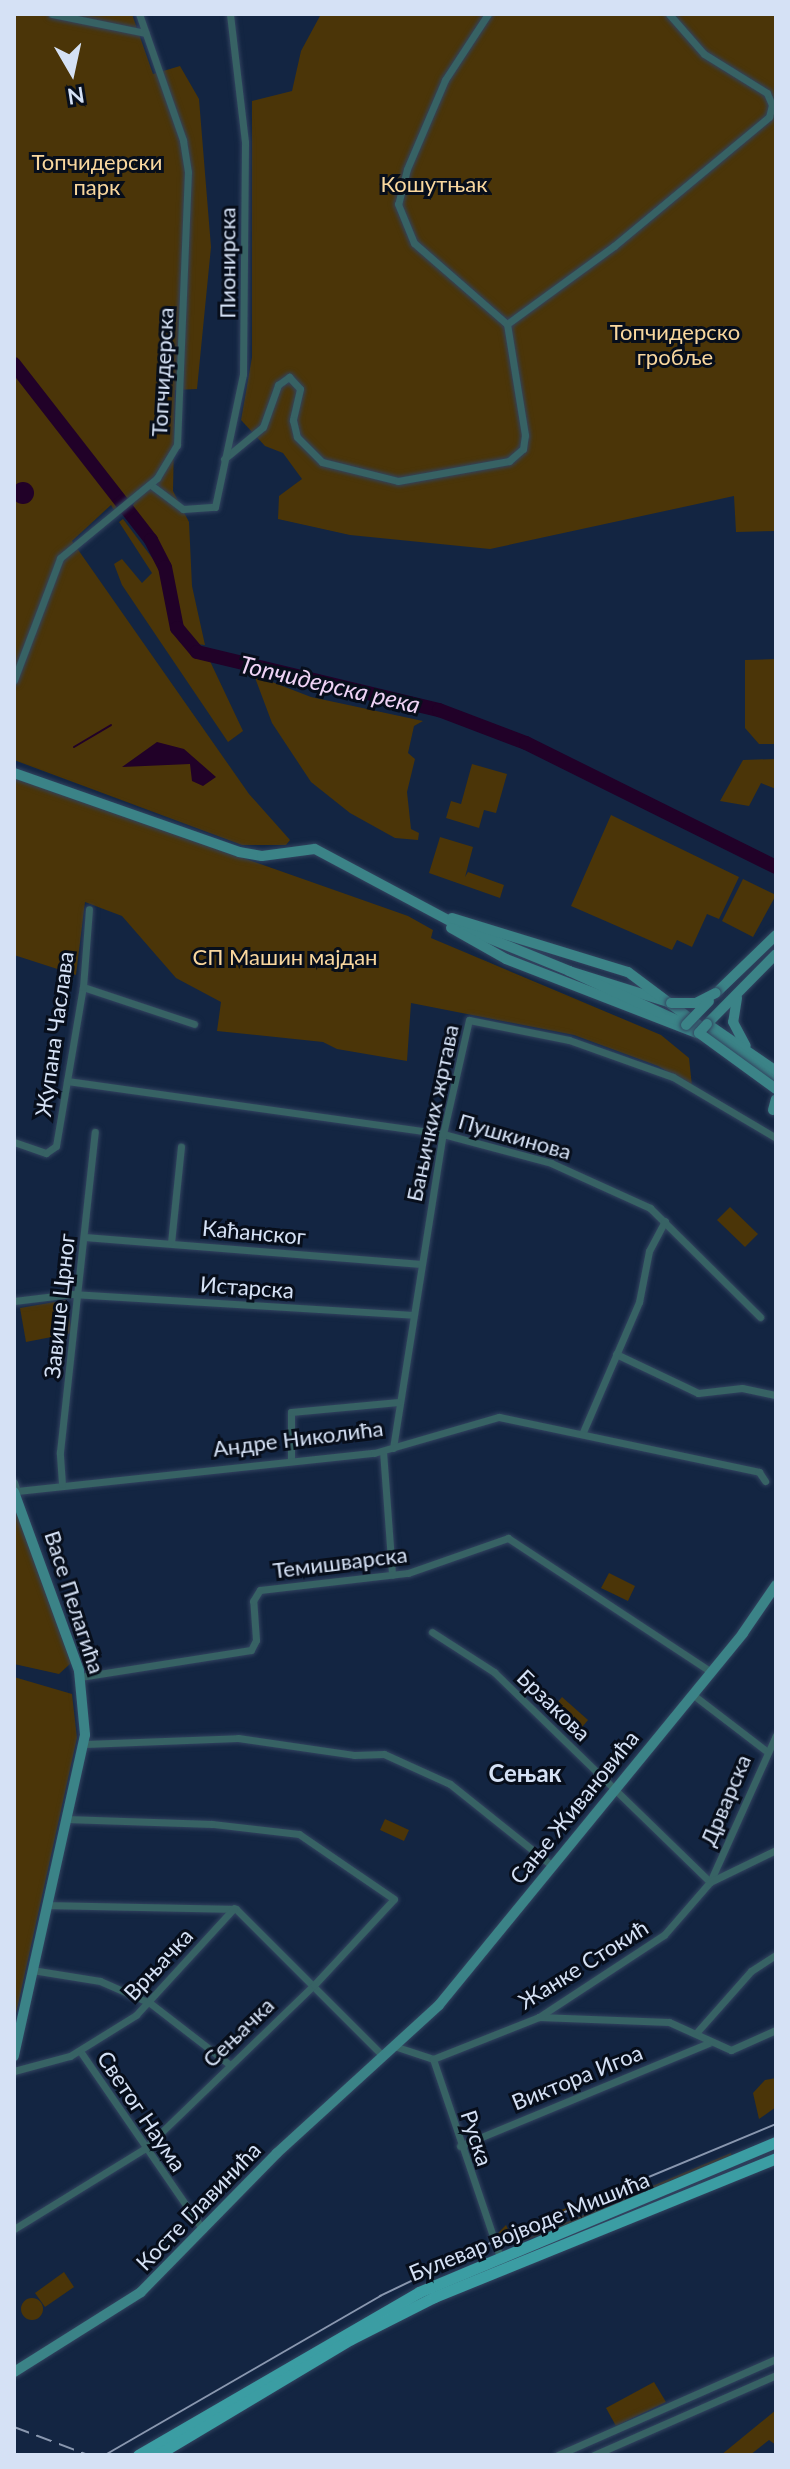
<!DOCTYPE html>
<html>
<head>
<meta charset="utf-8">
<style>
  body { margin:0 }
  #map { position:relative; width:790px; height:2469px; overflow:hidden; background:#132542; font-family:Lato,sans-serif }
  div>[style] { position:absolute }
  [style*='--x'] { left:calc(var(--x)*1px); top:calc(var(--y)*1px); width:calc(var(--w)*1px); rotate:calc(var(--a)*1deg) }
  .green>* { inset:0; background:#4b3508 }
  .round { border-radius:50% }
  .water>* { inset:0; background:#210128 }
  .stream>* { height:2px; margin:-1px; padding:0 1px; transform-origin:1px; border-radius:1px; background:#210128 }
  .river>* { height:14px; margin:-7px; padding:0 7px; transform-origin:7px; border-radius:7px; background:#210128 }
  .roads { filter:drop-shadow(0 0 2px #32435f) drop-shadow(0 0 2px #32435f) }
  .street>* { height:7px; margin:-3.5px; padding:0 3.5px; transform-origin:3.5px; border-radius:3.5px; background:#376264 }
  .secondary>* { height:10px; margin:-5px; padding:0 5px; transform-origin:5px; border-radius:5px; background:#3b8387 }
  .primary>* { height:11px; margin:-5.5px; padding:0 5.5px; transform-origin:5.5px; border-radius:5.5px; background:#3b9da3 }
  .tram>* { height:2px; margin:-1px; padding:0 1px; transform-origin:1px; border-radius:1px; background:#8997af }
  .rail>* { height:2px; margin-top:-1px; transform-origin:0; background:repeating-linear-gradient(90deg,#8997af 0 16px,transparent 0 24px) }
  .bridges { filter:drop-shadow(0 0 2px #32435f) drop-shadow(0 0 2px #32435f) }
  .secondary-bridge>* { height:10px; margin:-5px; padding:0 5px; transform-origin:5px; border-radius:5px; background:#3b8387 }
  span { translate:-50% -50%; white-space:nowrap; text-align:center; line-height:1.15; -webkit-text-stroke:6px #070e1b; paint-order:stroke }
  .park-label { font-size:22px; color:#f9d79e }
  .street-label { font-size:22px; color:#d5e1f5 }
  .water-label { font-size:24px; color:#efd3f5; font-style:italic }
  .neighbourhood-label { font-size:24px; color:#d5e1f5; font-weight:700 }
  .frame { position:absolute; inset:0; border:16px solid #d5e1f5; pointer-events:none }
  .north { position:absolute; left:32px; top:32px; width:80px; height:80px; -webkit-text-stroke:6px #070e1b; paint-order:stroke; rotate:171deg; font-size:22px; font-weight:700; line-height:32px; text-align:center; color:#d5e1f5 }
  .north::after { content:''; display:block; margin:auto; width:28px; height:36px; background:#d5e1f5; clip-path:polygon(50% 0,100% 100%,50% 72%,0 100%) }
</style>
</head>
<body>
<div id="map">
  <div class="green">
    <div style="clip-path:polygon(14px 14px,132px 14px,153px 74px,180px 66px,199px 99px,211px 247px,197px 389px,175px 390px,173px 491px,189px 522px,192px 586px,205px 645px,188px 643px,181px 627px,172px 578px,132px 509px,136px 496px,115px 512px,111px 505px,72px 541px,249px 794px,290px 840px,286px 845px,242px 845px,14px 760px)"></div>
    <div style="clip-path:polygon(321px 14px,776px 14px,776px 531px,736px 532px,734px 496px,490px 549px,350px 535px,278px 519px,279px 496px,302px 479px,283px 453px,265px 446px,241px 420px,252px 357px,252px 101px,292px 91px,301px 51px)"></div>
    <div style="clip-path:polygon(123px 519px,162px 571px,179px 641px,191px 653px,209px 659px,243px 731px,228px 742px,122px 585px,114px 564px,122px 559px,142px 583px,152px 573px,119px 522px)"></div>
    <div style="clip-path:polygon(776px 659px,776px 744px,759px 744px,745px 728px,745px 660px)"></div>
    <div style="clip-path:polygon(254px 675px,311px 697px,423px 721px,414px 726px,408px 753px,415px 759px,407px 792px,411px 829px,419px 833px,418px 840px,395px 838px,350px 813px,311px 782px,272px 723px)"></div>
    <div style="clip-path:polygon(776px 759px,776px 789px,761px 783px,749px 806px,720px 801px,743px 760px)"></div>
    <div style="clip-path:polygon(472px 764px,507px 774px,496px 813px,484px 810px,479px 828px,446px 818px,451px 801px,461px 804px)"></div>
    <div style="clip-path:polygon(14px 777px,408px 916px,433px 930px,431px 938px,661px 1035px,689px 1058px,692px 1086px,658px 1066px,574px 1035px,411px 1003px,407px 1061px,337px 1049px,323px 1042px,217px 1031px,221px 1002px,176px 978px,122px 916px,85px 902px,76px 975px,14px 955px)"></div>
    <div style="clip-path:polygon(611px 815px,739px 877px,719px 919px,707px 914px,692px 947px,677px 940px,672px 950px,571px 906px)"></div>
    <div style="clip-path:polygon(440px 837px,473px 847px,465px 877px,468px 872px,504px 885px,500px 898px,429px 873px)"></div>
    <div style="clip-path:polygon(743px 879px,776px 895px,753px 937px,722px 921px)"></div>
    <div style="clip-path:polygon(730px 1207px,758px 1234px,745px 1247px,717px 1220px)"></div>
    <div style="clip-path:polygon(66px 1300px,72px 1333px,26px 1342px,20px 1308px)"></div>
    <div style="clip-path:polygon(14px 1505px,71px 1663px,59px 1674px,14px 1664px)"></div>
    <div style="clip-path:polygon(609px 1573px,635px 1586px,628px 1601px,601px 1588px)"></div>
    <div style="clip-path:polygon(14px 1677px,72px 1694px,77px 1738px,14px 2023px)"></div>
    <div style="clip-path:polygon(562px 1697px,588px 1720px,578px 1732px,552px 1709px)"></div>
    <div style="clip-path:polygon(385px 1819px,409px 1830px,404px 1841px,380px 1830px)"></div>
    <div style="clip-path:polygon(776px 2078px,776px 2107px,759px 2119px,753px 2093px,765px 2080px)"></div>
    <div style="clip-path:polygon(731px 2153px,732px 2158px,687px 2179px,510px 2246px)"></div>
    <div style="clip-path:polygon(601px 2194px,603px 2197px,496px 2235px,506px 2225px,509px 2231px)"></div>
    <div style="clip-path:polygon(64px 2272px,74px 2287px,45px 2307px,35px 2293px)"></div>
    <div class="round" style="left:21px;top:2298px;width:22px;height:22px"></div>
    <div style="clip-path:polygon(654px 2382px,666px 2402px,616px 2426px,606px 2408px)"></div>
    <div style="clip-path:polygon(776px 2410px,776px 2445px,769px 2440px,750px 2455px,721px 2455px)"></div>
  </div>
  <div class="water">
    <div class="round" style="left:12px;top:482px;width:22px;height:22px"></div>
    <div style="clip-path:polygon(157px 742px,184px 749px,216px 777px,203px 786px,192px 781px,190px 764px,122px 767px)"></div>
  </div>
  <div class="stream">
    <div style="--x:74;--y:747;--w:43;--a:-30.7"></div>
  </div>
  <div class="river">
    <div style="--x:14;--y:364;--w:223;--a:52.1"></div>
    <div style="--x:151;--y:540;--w:30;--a:63"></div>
    <div style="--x:165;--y:567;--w:62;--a:78.9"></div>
    <div style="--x:177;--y:628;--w:31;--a:50"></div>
    <div style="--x:197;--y:652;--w:249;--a:13.5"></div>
    <div style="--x:439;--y:710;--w:93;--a:20.8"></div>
    <div style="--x:526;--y:743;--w:279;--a:26.4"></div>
  </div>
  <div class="roads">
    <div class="street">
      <div style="--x:52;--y:14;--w:95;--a:11.5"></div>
      <div style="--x:488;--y:14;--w:79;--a:123.1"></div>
      <div style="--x:445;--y:80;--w:97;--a:113.1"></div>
      <div style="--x:407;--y:169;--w:36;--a:104"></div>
      <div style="--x:398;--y:204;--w:42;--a:67.7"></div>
      <div style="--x:414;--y:243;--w:123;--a:41.1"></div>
      <div style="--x:507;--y:324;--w:132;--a:-36.1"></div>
      <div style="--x:614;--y:246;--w:202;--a:-39.8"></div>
      <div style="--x:769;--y:117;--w:12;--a:-76"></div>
      <div style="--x:772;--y:105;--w:13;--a:-113"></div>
      <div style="--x:767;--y:93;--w:74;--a:-148.2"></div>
      <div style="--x:704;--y:54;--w:53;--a:-131.2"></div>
      <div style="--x:224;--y:459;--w:50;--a:-39.4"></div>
      <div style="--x:263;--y:427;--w:45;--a:-70.3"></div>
      <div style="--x:278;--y:385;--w:14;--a:-36"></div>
      <div style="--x:289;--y:377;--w:16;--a:47"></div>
      <div style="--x:300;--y:389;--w:32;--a:103"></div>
      <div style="--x:293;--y:420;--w:17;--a:77"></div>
      <div style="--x:297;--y:437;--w:35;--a:45"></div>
      <div style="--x:322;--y:462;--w:78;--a:14"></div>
      <div style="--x:398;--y:481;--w:113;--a:-10.2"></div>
      <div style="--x:509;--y:461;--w:18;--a:-41"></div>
      <div style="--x:523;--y:449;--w:14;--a:-82"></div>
      <div style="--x:525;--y:435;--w:112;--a:-99.2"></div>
      <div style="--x:151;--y:485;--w:40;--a:37"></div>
      <div style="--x:183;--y:509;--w:32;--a:-4"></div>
      <div style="--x:215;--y:507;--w:136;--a:-78.1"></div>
      <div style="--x:243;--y:374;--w:232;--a:-89.5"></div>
      <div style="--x:245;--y:142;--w:129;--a:-96.7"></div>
      <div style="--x:14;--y:680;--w:130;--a:-69.3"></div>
      <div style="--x:60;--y:558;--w:126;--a:-39.5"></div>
      <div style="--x:157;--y:478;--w:39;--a:-59"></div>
      <div style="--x:177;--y:445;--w:273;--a:-87.7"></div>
      <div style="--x:188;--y:172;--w:32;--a:-99"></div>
      <div style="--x:183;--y:140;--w:133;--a:-109.2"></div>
      <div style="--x:83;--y:987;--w:117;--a:18.4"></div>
      <div style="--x:67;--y:1081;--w:380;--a:8"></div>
      <div style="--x:443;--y:1134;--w:112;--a:15"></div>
      <div style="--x:551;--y:1163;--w:109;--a:24.4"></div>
      <div style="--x:650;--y:1208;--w:155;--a:44.7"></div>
      <div style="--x:14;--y:1142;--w:34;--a:19"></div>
      <div style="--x:46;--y:1153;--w:12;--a:-35"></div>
      <div style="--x:56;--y:1146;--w:161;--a:-80.4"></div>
      <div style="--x:83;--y:987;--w:78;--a:-85.6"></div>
      <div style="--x:85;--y:1237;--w:337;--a:4.6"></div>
      <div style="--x:171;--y:1243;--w:97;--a:-84.1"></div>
      <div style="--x:14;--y:1301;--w:58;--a:-6.9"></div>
      <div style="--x:72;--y:1294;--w:342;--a:3.5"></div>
      <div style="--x:616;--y:1354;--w:91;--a:25.4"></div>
      <div style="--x:698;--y:1393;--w:44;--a:-6.5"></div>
      <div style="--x:742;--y:1388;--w:35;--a:12"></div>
      <div style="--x:583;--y:1432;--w:142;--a:-66.7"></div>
      <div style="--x:639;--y:1302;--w:52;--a:-78.9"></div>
      <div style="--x:649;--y:1251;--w:34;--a:-62"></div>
      <div style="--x:393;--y:1448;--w:318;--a:-81"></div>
      <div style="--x:443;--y:1134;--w:117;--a:-77.2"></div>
      <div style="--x:469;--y:1020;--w:102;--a:11.3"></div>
      <div style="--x:569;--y:1040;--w:110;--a:19.6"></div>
      <div style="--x:673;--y:1077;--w:120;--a:30.6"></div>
      <div style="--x:383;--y:1451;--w:124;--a:85.8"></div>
      <div style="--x:291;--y:1461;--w:49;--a:-90"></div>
      <div style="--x:291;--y:1412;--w:108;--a:-5.3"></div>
      <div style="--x:14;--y:1482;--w:9;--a:72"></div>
      <div style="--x:17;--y:1491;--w:359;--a:-6.1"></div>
      <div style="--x:374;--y:1453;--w:130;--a:-16.1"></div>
      <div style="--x:499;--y:1417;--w:266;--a:11.9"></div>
      <div style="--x:759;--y:1472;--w:11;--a:56"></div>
      <div style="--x:62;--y:1484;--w:32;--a:-94"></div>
      <div style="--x:60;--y:1452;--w:322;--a:-83.8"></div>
      <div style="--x:432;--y:1632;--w:74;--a:32.8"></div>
      <div style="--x:494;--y:1672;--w:301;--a:44.2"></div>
      <div style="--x:80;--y:1677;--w:173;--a:-9"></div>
      <div style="--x:251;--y:1650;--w:11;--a:-63"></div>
      <div style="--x:256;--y:1640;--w:39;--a:-94"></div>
      <div style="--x:253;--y:1601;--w:13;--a:-58"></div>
      <div style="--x:260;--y:1590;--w:149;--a:-6.6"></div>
      <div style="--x:408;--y:1573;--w:106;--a:-19.3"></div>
      <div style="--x:508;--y:1538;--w:243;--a:33.4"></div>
      <div style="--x:692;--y:1694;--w:92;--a:37.5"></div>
      <div style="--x:85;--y:1744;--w:153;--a:-2.2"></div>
      <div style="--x:238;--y:1738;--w:117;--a:8.3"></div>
      <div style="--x:354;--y:1755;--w:30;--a:-2"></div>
      <div style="--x:384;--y:1754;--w:72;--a:24.4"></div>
      <div style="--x:450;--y:1784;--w:129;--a:38.7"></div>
      <div style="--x:710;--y:1882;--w:161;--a:-65.8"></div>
      <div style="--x:46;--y:1905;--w:190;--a:1.2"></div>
      <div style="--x:236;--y:1909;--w:204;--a:45"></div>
      <div style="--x:32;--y:1970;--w:69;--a:9.2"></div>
      <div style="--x:100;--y:1981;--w:55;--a:23.7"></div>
      <div style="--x:150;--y:2003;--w:100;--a:37.7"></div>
      <div style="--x:539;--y:2017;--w:130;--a:2.2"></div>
      <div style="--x:669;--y:2022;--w:68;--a:24.3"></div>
      <div style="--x:731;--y:2050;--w:49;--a:-24"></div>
      <div style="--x:697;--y:2032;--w:81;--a:-48.5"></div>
      <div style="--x:751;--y:1971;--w:30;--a:-33"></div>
      <div style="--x:394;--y:2046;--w:41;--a:18.4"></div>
      <div style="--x:433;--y:2059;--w:212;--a:71.3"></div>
      <div style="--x:80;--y:2051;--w:217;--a:55.5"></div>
      <div style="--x:433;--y:2059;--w:114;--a:-21.6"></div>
      <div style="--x:539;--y:2017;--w:149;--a:-33.3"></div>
      <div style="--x:664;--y:1935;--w:70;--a:-49"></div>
      <div style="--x:710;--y:1882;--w:73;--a:-25.9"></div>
      <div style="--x:14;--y:2071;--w:58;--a:-15"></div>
      <div style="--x:70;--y:2056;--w:78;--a:-31.8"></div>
      <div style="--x:136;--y:2015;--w:145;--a:-47.5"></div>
      <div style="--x:460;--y:2146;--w:269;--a:-22.5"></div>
      <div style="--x:14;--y:2229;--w:153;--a:-31.6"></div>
      <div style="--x:144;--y:2149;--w:236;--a:-44"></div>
      <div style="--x:314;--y:1985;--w:117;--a:-47.1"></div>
      <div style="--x:394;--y:1899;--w:115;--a:-145.6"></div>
      <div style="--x:299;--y:1834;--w:88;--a:-173.4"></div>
      <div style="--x:212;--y:1824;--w:146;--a:-178"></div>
      <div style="--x:558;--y:2455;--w:238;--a:-23.8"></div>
      <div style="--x:594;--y:2455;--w:199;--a:-23.7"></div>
    </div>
    <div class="secondary">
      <div style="--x:14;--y:773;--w:238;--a:19.3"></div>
      <div style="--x:239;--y:852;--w:23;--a:10"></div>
      <div style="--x:262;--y:856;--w:53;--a:-7.5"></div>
      <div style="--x:315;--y:849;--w:163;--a:28.1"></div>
      <div style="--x:459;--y:926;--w:119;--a:22.2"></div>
      <div style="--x:569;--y:971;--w:107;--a:17.4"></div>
      <div style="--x:452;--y:918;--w:184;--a:17.1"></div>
      <div style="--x:628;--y:972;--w:185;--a:36.9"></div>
      <div style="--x:451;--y:928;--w:63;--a:29.4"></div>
      <div style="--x:506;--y:959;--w:213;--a:21.2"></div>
      <div style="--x:569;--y:971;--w:125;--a:24.5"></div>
      <div style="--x:716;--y:993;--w:83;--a:-44"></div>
      <div style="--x:737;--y:998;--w:24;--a:99"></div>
      <div style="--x:733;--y:1022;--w:27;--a:62"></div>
      <div style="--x:707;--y:1024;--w:98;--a:-45.4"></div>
      <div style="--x:712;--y:1027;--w:78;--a:34.5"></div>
      <div style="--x:773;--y:1110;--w:11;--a:-75"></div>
      <div style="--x:14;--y:1492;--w:190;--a:70"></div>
      <div style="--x:79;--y:1671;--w:64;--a:84.6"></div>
      <div style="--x:85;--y:1735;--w:329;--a:102.5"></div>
      <div style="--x:14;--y:2372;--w:150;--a:-32.2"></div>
      <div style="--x:141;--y:2292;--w:194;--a:-45.6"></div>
      <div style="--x:277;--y:2153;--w:219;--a:-42.4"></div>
      <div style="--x:439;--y:2005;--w:480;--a:-50.7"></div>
      <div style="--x:743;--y:1633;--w:58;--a:-55.5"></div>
    </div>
    <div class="primary">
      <div style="--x:138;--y:2455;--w:325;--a:-30.1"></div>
      <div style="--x:419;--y:2292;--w:387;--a:-22.8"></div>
      <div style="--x:157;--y:2455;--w:226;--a:-30.9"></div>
      <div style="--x:351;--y:2339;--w:93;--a:-26.8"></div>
      <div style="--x:434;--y:2297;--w:369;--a:-22.1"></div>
    </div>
  </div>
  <div class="tram">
    <div style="--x:105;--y:2455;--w:318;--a:-30"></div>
    <div style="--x:380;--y:2296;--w:127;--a:-25.6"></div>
    <div style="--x:495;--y:2241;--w:304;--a:-22.6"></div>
  </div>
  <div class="rail">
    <div style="--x:14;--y:2427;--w:79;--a:20.7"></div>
  </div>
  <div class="bridges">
    <div class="secondary-bridge">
      <div style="--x:671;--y:1003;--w:25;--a:0"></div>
      <div style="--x:696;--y:1003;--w:22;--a:-27"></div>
      <div style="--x:707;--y:1024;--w:12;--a:132"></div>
      <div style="--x:699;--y:1033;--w:95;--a:36"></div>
      <div style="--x:686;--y:1025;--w:33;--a:-46"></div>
    </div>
  </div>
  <div class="park-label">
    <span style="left:97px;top:174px">Топчидерски<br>парк</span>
    <span style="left:434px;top:184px">Кошутњак</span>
    <span style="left:675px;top:344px">Топчидерско<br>гробље</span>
    <span style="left:285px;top:957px">СП Машин мајдан</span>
  </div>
  <div class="street-label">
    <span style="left:227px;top:263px;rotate:-90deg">Пионирска</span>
    <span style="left:162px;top:372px;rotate:-87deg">Топчидерска</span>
    <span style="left:54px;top:1034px;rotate:-82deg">Жупана Часлава</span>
    <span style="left:432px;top:1113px;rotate:-78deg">Бањичких жртава</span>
    <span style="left:515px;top:1136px;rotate:16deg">Пушкинова</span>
    <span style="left:254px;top:1232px;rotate:5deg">Каћанског</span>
    <span style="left:247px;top:1287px;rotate:4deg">Истарска</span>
    <span style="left:59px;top:1306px;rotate:-84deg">Завише Црног</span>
    <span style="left:298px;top:1438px;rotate:-7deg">Андре Николића</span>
    <span style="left:340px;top:1562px;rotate:-7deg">Темишварска</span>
    <span style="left:75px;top:1602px;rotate:72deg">Васе Пелагића</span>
    <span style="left:554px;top:1705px;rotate:44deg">Брзакова</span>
    <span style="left:725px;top:1800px;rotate:-67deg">Дрварска</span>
    <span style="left:574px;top:1807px;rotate:-51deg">Сање Живановића</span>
    <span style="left:158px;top:1964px;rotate:-47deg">Врњачка</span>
    <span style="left:583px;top:1964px;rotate:-32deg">Жанке Стокић</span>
    <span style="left:238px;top:2032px;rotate:-44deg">Сењачка</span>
    <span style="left:577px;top:2077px;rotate:-22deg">Виктора Игоа</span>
    <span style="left:142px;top:2111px;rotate:56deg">Светог Наума</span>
    <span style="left:477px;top:2138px;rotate:72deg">Руска</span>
    <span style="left:198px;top:2206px;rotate:-46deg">Косте Главинића</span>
    <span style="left:529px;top:2226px;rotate:-22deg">Булевар војводе Мишића</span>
  </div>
  <div class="water-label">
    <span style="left:330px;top:684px;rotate:13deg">Топчидерска река</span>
  </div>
  <div class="neighbourhood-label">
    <span style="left:525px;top:1773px">Сењак</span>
  </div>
  <div class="frame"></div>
  <div class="north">N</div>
</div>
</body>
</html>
